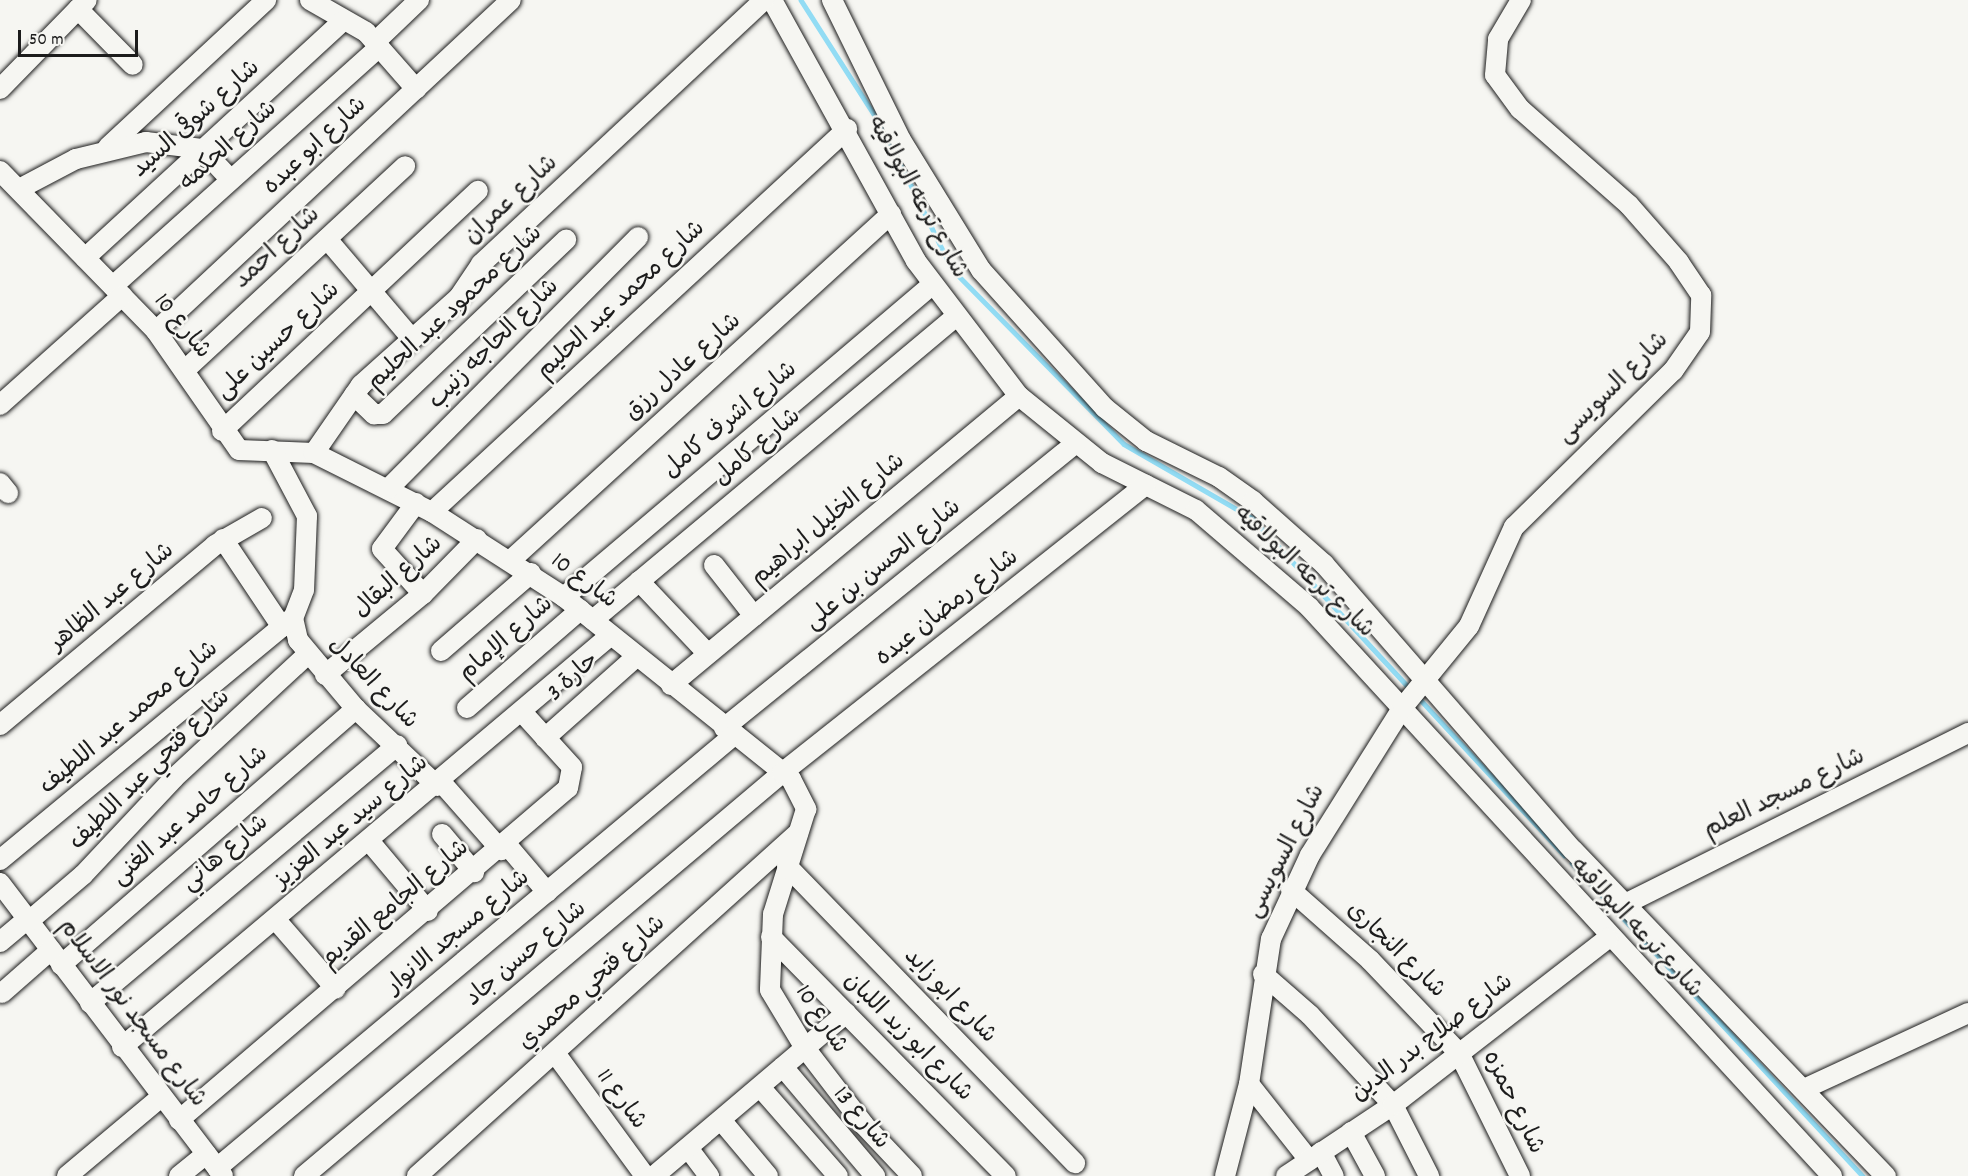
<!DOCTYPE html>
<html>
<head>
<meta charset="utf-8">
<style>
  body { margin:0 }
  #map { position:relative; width:1968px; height:1176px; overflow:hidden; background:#f6f6f2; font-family:Dekko,"Playpen Sans Arabic",sans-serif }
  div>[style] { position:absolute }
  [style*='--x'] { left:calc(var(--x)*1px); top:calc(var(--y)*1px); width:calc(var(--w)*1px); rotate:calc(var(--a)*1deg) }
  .stream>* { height:4.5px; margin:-2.25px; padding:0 2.25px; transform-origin:2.25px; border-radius:2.25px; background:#92dcf4 }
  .roads { filter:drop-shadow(0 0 2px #1c1c1c) drop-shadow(0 0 2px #1c1c1c) }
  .minor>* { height:20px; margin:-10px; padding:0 10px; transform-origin:10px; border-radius:10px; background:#f6f6f2 }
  span { translate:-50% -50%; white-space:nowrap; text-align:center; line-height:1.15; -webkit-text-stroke:5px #f6f6f2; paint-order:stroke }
  .street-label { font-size:24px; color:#1c1c1c }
  .scale { position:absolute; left:18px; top:30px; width:120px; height:27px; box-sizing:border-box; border:3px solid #1c1c1c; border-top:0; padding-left:8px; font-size:18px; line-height:21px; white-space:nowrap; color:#1c1c1c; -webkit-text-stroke:4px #f6f6f2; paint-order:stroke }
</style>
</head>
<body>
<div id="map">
  <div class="stream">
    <div style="--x:801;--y:0;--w:152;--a:57.4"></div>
    <div style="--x:883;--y:128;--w:157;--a:63.9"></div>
    <div style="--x:952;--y:269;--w:245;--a:45.5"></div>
    <div style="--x:1124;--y:444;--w:148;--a:30"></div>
    <div style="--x:1252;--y:518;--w:234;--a:47.2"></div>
    <div style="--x:1417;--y:696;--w:217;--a:47.2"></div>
    <div style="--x:1572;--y:863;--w:427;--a:47.1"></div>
  </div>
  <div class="roads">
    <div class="minor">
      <div style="--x:310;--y:0;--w:64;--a:29.7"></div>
      <div style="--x:366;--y:32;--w:76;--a:48.7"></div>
      <div style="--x:772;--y:0;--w:298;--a:61.1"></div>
      <div style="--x:916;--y:261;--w:170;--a:52.7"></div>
      <div style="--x:1019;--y:396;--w:107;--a:38.9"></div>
      <div style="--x:1102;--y:463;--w:105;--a:26.6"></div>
      <div style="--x:1196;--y:510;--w:149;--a:40.6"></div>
      <div style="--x:1309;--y:607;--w:773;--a:47.41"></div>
      <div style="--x:832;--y:0;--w:156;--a:63.8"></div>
      <div style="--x:901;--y:140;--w:153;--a:58.4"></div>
      <div style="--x:981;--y:270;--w:186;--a:48.1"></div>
      <div style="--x:1105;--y:408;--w:53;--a:38.8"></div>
      <div style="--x:1146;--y:441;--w:81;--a:26.3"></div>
      <div style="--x:1219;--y:477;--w:42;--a:35.2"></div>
      <div style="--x:1253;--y:501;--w:95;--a:41.6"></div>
      <div style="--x:1324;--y:564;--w:379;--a:49"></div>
      <div style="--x:1573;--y:850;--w:452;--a:46.2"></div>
      <div style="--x:78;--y:9;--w:78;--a:45.5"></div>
      <div style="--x:375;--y:42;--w:61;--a:-43.7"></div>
      <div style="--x:0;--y:89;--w:124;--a:-45.7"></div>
      <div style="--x:108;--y:147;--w:216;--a:-42.9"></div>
      <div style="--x:0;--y:171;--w:223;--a:45.7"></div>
      <div style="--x:156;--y:331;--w:145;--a:55.1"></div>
      <div style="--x:239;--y:450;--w:75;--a:2.3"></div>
      <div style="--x:314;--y:453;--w:132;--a:26.6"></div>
      <div style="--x:432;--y:512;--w:157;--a:32.8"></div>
      <div style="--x:564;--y:597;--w:291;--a:38.7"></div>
      <div style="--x:791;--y:779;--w:34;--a:63"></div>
      <div style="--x:806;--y:809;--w:110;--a:107.4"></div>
      <div style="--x:773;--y:914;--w:76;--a:92.3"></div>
      <div style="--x:770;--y:990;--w:68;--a:58.9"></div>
      <div style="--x:805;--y:1048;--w:97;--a:52.5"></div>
      <div style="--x:864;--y:1125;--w:70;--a:46.7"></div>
      <div style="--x:19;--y:189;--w:64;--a:-27.8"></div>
      <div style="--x:76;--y:159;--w:72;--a:-13.7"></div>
      <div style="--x:146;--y:142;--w:56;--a:7.1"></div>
      <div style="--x:202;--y:149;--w:42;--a:46.9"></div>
      <div style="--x:327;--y:239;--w:131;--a:49.6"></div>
      <div style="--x:85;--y:258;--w:350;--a:-42.6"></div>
      <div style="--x:113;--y:286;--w:358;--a:-41.9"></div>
      <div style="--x:156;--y:331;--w:485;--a:-43"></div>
      <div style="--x:185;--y:370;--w:300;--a:-42.8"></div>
      <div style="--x:354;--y:395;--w:28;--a:44"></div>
      <div style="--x:374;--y:414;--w:9;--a:0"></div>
      <div style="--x:383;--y:414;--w:253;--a:-43.6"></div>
      <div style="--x:0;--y:405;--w:164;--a:-41.8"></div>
      <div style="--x:222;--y:431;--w:351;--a:-43.2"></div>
      <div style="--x:272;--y:450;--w:75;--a:62.1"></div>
      <div style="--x:307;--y:516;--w:74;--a:92.3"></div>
      <div style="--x:304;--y:590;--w:30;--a:111"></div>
      <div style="--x:293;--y:618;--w:23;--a:77"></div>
      <div style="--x:298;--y:640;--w:90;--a:50"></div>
      <div style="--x:356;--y:709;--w:112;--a:43.5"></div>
      <div style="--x:314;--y:453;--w:83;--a:-55.3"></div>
      <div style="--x:361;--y:385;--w:132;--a:-41.9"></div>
      <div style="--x:459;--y:297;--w:40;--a:-56"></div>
      <div style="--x:481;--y:264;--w:387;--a:-43"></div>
      <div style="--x:0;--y:483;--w:13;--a:51"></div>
      <div style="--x:388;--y:489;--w:355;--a:-45.2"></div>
      <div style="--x:416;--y:503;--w:57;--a:126.5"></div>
      <div style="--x:382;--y:549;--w:61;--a:47.7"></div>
      <div style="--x:432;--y:512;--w:565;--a:-42.7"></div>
      <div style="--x:223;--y:539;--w:106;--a:56.2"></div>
      <div style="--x:511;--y:560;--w:514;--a:-42.32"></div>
      <div style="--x:714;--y:565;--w:65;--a:51.9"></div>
      <div style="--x:639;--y:581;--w:100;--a:46.6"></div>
      <div style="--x:564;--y:597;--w:482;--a:-40.3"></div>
      <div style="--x:593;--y:620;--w:474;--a:-39.9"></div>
      <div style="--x:441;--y:651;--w:119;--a:-40.9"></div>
      <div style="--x:325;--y:675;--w:127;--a:-39.6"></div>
      <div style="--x:423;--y:594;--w:77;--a:-45.5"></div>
      <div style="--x:671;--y:685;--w:452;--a:-39.7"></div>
      <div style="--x:467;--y:708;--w:150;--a:-40.9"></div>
      <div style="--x:0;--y:725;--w:280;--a:-39.9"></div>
      <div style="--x:215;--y:545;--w:54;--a:-29.9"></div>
      <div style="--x:724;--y:728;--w:452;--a:-39"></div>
      <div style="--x:545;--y:738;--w:123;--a:-41.7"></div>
      <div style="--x:441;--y:782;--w:91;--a:48.6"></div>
      <div style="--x:442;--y:834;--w:50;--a:49.9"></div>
      <div style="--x:370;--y:842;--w:90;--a:50"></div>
      <div style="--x:507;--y:845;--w:62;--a:49.6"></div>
      <div style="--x:0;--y:860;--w:380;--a:-39.6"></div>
      <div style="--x:787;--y:866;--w:414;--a:45.9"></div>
      <div style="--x:0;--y:883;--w:368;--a:52.7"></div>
      <div style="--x:1291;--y:890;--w:106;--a:41.5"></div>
      <div style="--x:1370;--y:960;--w:129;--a:46.3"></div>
      <div style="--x:1459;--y:1053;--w:137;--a:63.6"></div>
      <div style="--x:1625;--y:904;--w:383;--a:-26.5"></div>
      <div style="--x:276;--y:920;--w:91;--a:49"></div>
      <div style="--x:29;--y:921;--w:71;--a:-40.4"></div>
      <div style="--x:83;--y:875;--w:133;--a:-46.8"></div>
      <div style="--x:174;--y:778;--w:181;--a:-42.8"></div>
      <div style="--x:771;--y:937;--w:335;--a:45.5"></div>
      <div style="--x:0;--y:942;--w:35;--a:-40"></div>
      <div style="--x:61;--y:965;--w:391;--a:-41"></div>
      <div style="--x:1263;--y:974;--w:62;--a:41.1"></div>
      <div style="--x:1310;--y:1015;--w:122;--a:47.3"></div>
      <div style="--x:1393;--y:1105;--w:80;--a:63.1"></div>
      <div style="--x:2;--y:993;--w:65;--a:-41.3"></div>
      <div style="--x:90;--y:1003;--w:401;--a:-40"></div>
      <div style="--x:122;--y:1047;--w:639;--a:-40.12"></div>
      <div style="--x:555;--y:1053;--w:152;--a:53.8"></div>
      <div style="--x:783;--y:1067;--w:143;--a:49.8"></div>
      <div style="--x:1249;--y:1084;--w:97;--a:51.7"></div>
      <div style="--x:760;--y:1087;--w:118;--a:48.8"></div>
      <div style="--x:1806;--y:1088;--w:179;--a:-24.8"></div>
      <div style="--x:179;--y:1120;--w:511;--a:-40.48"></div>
      <div style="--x:568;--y:788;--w:21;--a:-79"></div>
      <div style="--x:572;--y:767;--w:74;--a:-132.3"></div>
      <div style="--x:721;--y:1120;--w:73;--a:50"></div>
      <div style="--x:1351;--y:1132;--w:50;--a:61.4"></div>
      <div style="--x:688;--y:1148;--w:35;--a:53"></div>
      <div style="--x:1321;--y:1152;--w:27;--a:62"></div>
      <div style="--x:217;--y:1168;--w:673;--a:-39.94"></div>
      <div style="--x:67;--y:1176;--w:123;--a:-40"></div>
      <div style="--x:179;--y:1176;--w:35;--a:-39"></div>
      <div style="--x:304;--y:1176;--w:625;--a:-40.13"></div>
      <div style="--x:782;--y:773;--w:464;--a:-38.4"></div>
      <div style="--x:417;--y:1176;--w:513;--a:-42"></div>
      <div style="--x:654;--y:1176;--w:252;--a:-40.3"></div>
      <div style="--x:1225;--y:1176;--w:95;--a:-75.4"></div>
      <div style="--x:1249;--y:1084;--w:147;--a:-81.4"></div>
      <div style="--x:1271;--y:939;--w:93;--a:-65.1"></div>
      <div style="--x:1310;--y:855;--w:175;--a:-57.9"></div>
      <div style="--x:1403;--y:707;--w:104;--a:-50.8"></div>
      <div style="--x:1469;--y:626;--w:109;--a:-65.6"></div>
      <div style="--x:1514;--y:527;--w:223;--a:-44.5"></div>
      <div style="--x:1673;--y:371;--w:47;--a:-55.3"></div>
      <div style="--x:1700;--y:332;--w:37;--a:-88"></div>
      <div style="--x:1701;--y:295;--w:40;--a:-124"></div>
      <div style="--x:1679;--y:262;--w:76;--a:-131.3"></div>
      <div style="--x:1629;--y:205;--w:145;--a:-138.6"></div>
      <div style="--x:1520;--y:109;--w:42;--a:-126.3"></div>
      <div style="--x:1495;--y:75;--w:36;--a:-85"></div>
      <div style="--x:1498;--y:39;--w:45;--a:-59.5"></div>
      <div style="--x:1286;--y:1176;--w:128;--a:-33.6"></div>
      <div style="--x:1393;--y:1105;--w:272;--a:-37.8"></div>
    </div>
  </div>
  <div class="street-label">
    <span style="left:197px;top:120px;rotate:-42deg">شارع شوقى السيد</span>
    <span style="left:229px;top:147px;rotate:-42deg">شارع الحكمه</span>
    <span style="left:316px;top:147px;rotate:-43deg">شارع ابو عبده</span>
    <span style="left:916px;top:198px;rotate:61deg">شارع ترعه البولاقيه</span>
    <span style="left:512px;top:201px;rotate:-43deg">شارع عمران</span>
    <span style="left:278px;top:249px;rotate:-43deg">شارع احمد</span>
    <span style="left:622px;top:301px;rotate:-43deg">شارع محمد عبد الحليم</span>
    <span style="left:456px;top:309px;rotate:-43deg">شارع محمود عبد الحليم</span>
    <span style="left:181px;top:327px;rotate:51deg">شارع 10</span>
    <span style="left:279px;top:342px;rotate:-43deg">شارع حسين على</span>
    <span style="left:495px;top:345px;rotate:-45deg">شارع الحاجه زنيب</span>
    <span style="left:684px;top:368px;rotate:-42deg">شارع عادل رزق</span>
    <span style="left:1614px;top:389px;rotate:-45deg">شارع السويسى</span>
    <span style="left:731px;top:421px;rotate:-40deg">شارع اشرف كامل</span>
    <span style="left:758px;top:448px;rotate:-40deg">شارع كامل</span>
    <span style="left:829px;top:521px;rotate:-40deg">شارع الخليل ابراهيم</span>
    <span style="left:884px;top:566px;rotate:-39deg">شارع الحسن بن على</span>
    <span style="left:1303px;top:573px;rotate:43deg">شارع ترعه البولاقيه</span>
    <span style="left:399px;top:578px;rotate:-42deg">شارع البقال</span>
    <span style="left:583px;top:582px;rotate:37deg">شارع 10</span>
    <span style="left:113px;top:598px;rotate:-40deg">شارع عبد الظاهر</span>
    <span style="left:948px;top:609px;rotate:-38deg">شارع رمضان عبده</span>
    <span style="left:507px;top:640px;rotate:-41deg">شارع الإمام</span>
    <span style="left:574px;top:678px;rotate:-42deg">حارة 3</span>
    <span style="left:372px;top:684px;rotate:46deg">شارع العادل</span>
    <span style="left:130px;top:719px;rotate:-40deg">شارع محمد عبد اللطيف</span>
    <span style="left:151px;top:771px;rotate:-45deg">شارع فتحي عبد اللطيف</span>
    <span style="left:1785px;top:795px;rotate:-26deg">شارع مسجد العلم</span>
    <span style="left:191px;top:817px;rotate:-41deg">شارع حامد عبد الغنى</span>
    <span style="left:352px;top:823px;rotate:-40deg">شارع سيد عبد العزيز</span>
    <span style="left:1287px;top:852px;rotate:-63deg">شارع السويسى</span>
    <span style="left:226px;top:854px;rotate:-40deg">شارع هاني</span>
    <span style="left:396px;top:905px;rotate:-40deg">شارع الجامع القديم</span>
    <span style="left:1635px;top:929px;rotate:47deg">شارع ترعه البولاقيه</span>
    <span style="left:459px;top:933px;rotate:-40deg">شارع مسجد الانوار</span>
    <span style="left:1395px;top:951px;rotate:44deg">شارع النجارى</span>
    <span style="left:527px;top:955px;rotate:-40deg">شارع حسن جاد</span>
    <span style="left:593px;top:984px;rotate:-42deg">شارع فتحي محمدي</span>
    <span style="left:949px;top:997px;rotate:46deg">شارع ابو زايد</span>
    <span style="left:131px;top:1014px;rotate:53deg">شارع مسجد نور الاسلام</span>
    <span style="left:820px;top:1020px;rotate:57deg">شارع 10</span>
    <span style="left:907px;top:1038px;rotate:45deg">شارع ابو زيد اللبان</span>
    <span style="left:1433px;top:1039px;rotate:-37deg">شارع صلاح بدر الدين</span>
    <span style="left:620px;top:1100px;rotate:54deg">شارع 11</span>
    <span style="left:1512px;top:1103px;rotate:64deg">شارع حمزه</span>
    <span style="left:860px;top:1119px;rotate:50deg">شارع 13</span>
  </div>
  <div class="scale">50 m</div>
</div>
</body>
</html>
